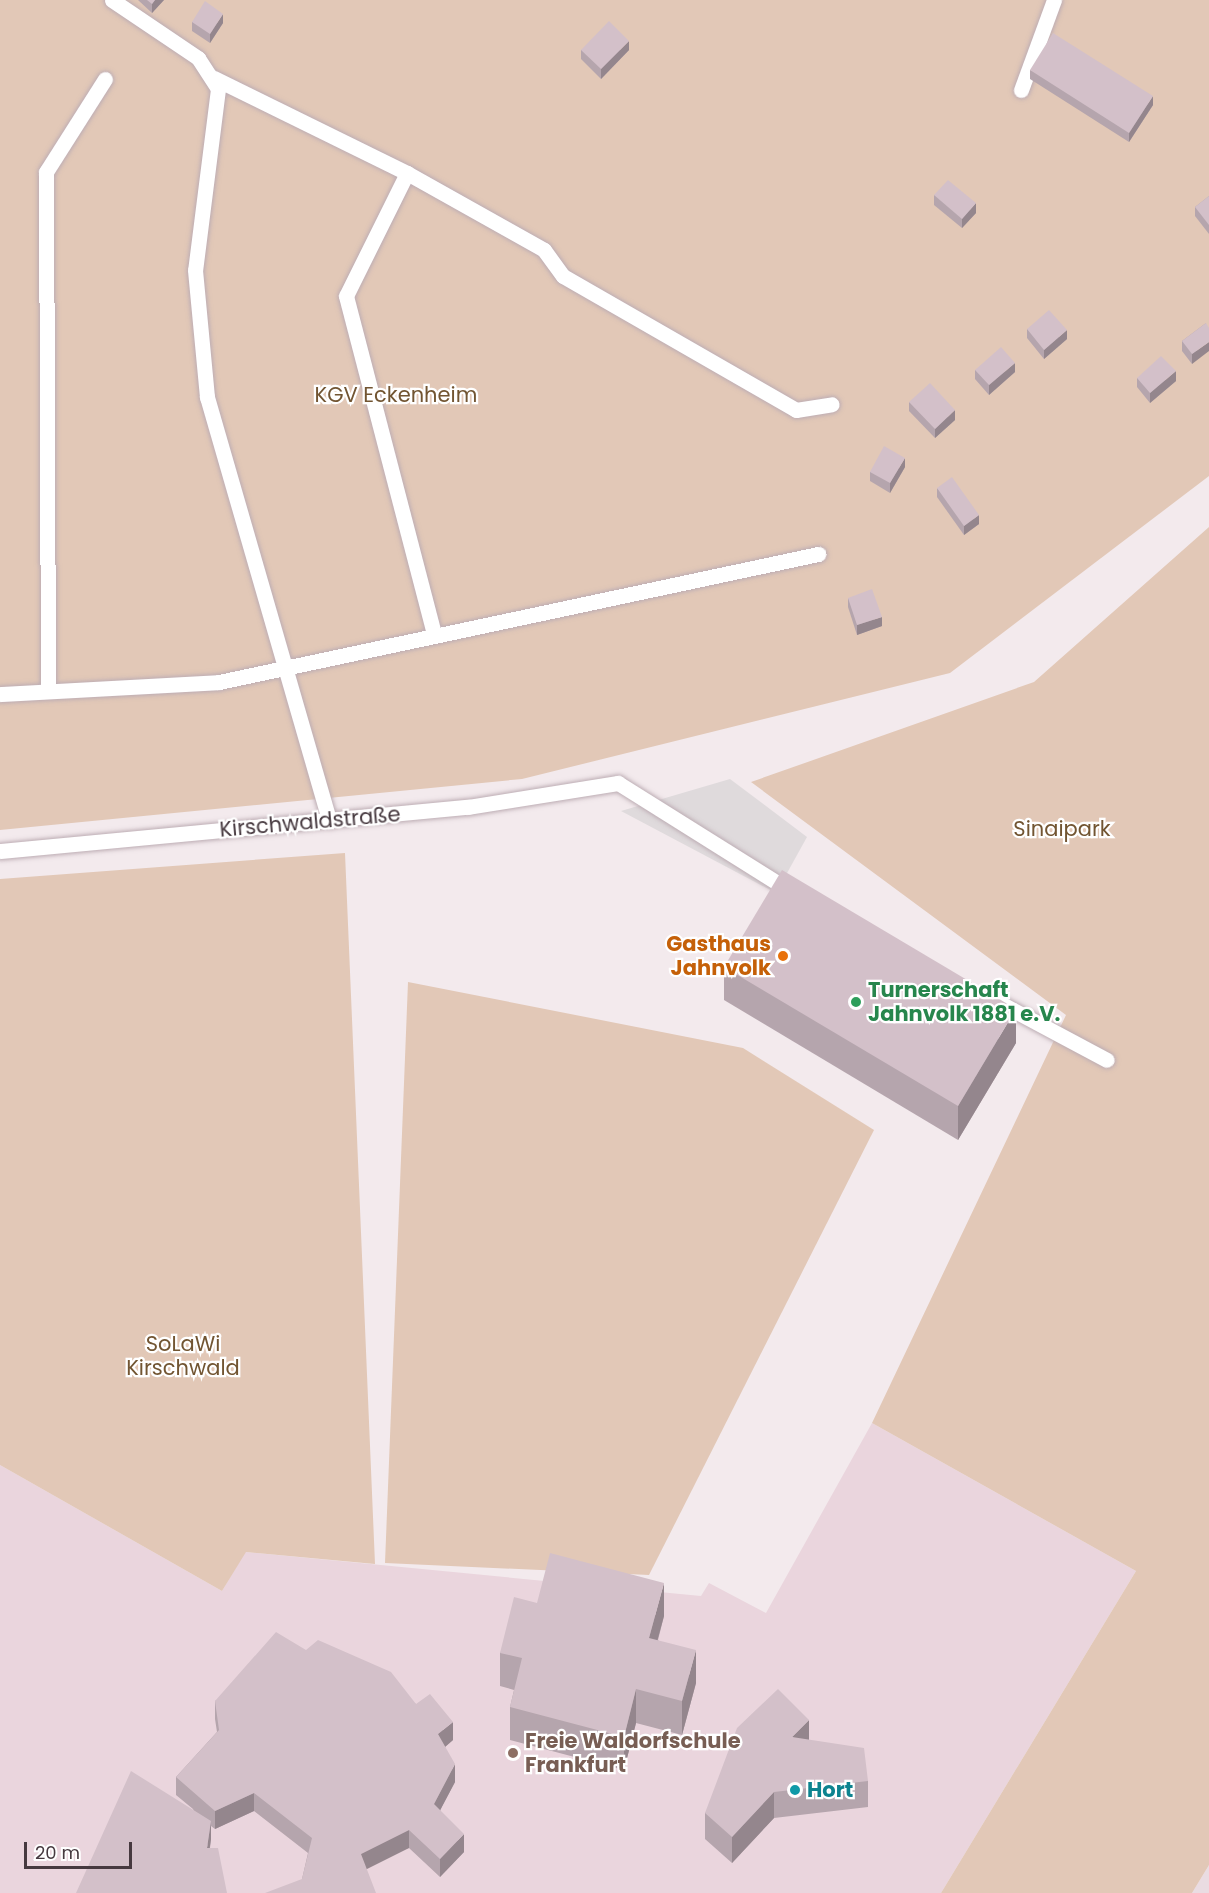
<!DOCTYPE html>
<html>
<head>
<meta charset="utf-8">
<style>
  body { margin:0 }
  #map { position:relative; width:1209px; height:1893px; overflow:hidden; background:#f3eaed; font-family:Poppins,sans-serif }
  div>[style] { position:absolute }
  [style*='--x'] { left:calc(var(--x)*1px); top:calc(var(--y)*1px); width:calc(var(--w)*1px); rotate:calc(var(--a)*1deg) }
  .residential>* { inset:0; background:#eadce2 }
  .education>* { inset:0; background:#ead5dd }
  .green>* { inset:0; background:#e2c8b7 }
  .parking>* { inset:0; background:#dfdadc }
  .roads { filter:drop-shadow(0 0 2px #bdadb4) drop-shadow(0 0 2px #bdadb4) }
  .service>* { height:15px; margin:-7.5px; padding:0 7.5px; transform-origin:7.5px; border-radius:7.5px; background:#fff }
  .wall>* { inset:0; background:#b5a5ad }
  .shaded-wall>* { inset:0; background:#94868d }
  .building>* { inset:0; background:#d3c0c9 }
  .dots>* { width:16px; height:16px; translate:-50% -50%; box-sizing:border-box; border:3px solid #fff; border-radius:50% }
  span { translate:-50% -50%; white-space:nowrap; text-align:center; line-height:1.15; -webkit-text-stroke:4.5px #fff; paint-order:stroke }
  .park-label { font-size:21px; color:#725532 }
  .street-label { font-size:21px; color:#46393f }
  .food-label { font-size:21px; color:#c56008; font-weight:700 }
  .right { translate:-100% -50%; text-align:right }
  .leisure-label { font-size:21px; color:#27864d; font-weight:700 }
  .left { translate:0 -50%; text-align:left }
  .education-label { font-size:21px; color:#785e54; font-weight:700 }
  .culture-label { font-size:21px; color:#0d838f; font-weight:700 }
  .scale { position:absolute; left:24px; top:1842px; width:108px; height:27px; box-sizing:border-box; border:3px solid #46393f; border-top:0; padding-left:8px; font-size:18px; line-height:21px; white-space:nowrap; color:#46393f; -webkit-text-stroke:4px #fff; paint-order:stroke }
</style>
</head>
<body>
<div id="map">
  <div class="residential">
    <div style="clip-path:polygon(1209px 1865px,1209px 1893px,1192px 1893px)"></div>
  </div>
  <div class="education">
    <div style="clip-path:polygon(872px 1423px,1136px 1571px,941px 1893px,0 1893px,0 1465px,222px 1591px,245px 1552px,701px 1596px,709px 1583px,766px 1613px)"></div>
  </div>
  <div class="green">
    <div style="clip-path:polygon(0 0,1209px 0,1209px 476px,950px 673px,522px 779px,0 830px)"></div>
    <div style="clip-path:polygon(1209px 527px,1209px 1865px,1192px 1893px,941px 1893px,1136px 1571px,872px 1423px,1066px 1015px,751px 782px,1034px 682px)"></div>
    <div style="clip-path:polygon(345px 853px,375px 1564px,246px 1552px,222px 1591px,0 1465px,0 879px)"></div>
    <div style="clip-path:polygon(408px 982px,743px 1048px,874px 1130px,649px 1575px,385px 1563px)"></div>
  </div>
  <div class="parking">
    <div style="clip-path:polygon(730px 779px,807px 837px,776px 893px,621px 811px)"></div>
  </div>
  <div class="roads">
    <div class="service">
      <div style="--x:112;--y:0;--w:104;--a:34"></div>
      <div style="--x:198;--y:58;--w:37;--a:57"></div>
      <div style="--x:218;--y:89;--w:182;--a:97.2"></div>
      <div style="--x:195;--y:270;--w:128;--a:84.6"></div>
      <div style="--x:207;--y:397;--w:441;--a:73.9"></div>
      <div style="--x:214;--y:78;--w:215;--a:26.2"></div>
      <div style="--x:407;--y:173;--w:157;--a:29.3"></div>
      <div style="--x:544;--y:250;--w:32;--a:54"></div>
      <div style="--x:563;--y:276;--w:269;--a:29.9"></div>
      <div style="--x:796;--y:410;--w:36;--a:-9"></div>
      <div style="--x:1021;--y:90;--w:96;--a:-69.9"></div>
      <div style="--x:407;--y:173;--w:137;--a:116.4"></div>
      <div style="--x:346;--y:296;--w:349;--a:75.4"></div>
      <div style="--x:48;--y:691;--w:519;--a:-90.22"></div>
      <div style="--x:46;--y:172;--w:110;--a:-57.6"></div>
      <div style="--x:0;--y:694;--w:219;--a:-3.1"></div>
      <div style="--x:219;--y:682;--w:613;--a:-12.06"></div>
      <div style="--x:0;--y:851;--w:470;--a:-5.4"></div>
      <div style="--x:468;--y:807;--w:152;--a:-9.1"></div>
      <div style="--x:618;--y:783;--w:205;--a:32.1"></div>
      <div style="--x:998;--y:1002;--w:123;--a:28"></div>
    </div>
  </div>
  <div class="wall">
    <div style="clip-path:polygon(138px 0,164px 0,152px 13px)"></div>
    <div style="clip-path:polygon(192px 22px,223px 23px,210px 43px,192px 31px)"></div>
    <div style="clip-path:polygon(581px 50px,629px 50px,601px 79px,581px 59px)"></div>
    <div style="clip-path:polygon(1030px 70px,1153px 105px,1129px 142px,1030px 79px)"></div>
    <div style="clip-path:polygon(934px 195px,976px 213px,962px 228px,934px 205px)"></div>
    <div style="clip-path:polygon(1209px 196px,1209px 234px,1195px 216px,1195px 207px)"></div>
    <div style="clip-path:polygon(1206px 323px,1192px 364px,1182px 351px,1182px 341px)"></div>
    <div style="clip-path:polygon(1027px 329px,1067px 339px,1044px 359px,1027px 338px)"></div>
    <div style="clip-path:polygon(975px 370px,1015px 372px,989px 395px,975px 379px)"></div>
    <div style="clip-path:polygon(1137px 378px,1176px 381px,1150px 403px,1137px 387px)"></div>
    <div style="clip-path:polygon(909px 402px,955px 420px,935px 438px,909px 411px)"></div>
    <div style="clip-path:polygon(905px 467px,890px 493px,870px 481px,870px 472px)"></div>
    <div style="clip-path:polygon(937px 488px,979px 524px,964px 535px,937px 497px)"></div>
    <div style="clip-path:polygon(848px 598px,882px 626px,857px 635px,848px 607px)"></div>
    <div style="clip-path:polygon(724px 967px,1016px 1043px,958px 1140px,724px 1000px)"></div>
    <div style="clip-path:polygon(537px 1603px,664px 1616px,658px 1640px,696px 1683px,682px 1735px,636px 1723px,624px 1770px,510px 1740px,510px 1707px,514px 1690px,500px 1686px,500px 1653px)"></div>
    <div style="clip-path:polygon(306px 1650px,416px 1704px,453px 1740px,445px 1747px,455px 1782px,440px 1810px,464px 1852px,440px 1877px,409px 1848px,302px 1879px,308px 1853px,254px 1811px,215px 1829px,211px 1826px,211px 1839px,210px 1848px,227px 1893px,193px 1809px,176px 1795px,176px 1777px,217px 1732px,215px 1719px,215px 1701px)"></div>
    <div style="clip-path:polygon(809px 1740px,868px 1781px,868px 1807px,774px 1818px,732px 1863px,705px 1839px,705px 1813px)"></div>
  </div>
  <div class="shaded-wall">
    <div style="clip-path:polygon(155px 0,164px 0,152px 13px,152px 4px)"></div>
    <div style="clip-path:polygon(223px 14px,223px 23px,210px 43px,210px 34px)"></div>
    <div style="clip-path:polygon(629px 41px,629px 50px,601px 79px,601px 69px)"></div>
    <div style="clip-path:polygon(1153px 96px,1153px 105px,1129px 142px,1129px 133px)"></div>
    <div style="clip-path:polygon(976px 203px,976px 213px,962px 228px,962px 219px)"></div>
    <div style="clip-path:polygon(1067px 330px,1067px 339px,1044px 359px,1044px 350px)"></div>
    <div style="clip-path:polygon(1209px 342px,1209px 351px,1192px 364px,1192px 354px)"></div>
    <div style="clip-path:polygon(1015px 363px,1015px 372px,989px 395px,989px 385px)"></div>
    <div style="clip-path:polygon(1176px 371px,1176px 381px,1150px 403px,1150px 393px)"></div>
    <div style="clip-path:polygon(955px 410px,955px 420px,935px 438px,935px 429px)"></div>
    <div style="clip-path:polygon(905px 458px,905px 467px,890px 493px,890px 483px)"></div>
    <div style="clip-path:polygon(979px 515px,979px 524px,964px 535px,964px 526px)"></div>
    <div style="clip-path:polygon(882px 617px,882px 626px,857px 635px,857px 625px)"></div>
    <div style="clip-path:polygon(1016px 1009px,1016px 1043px,958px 1140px,958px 1106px)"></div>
    <div style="clip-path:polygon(664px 1583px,664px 1616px,649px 1671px,649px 1638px)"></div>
    <div style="clip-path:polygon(696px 1650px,696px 1683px,682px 1735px,682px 1701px)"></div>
    <div style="clip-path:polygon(636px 1689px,636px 1723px,624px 1770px,624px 1737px)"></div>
    <div style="clip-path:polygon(809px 1720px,809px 1746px,792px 1737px)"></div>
    <div style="clip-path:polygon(453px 1722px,453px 1740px,438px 1753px,438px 1734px)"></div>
    <div style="clip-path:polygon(455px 1764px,455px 1782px,434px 1822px,434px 1804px)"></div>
    <div style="clip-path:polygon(774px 1792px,774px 1818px,732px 1863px,732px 1837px)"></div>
    <div style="clip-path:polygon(254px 1793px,254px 1811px,215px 1829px,215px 1811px)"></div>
    <div style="clip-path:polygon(211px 1821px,211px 1839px,207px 1866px,207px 1848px)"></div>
    <div style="clip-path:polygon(409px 1830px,409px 1848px,361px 1872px,361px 1854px)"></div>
    <div style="clip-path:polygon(464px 1834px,464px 1852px,440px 1877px,440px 1859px)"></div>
  </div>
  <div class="building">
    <div style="clip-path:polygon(147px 0,155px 0,152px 4px)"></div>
    <div style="clip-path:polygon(205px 1px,223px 14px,210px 34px,192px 22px)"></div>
    <div style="clip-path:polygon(609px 21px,629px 41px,601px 69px,581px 50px)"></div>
    <div style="clip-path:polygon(1053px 33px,1153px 96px,1129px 133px,1030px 70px)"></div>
    <div style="clip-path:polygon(948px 180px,976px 203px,962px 219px,934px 195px)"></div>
    <div style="clip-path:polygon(1209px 196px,1209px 225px,1195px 207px)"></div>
    <div style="clip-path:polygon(1049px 310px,1067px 330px,1044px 350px,1027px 329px)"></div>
    <div style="clip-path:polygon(1206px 323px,1209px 328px,1209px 342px,1192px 354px,1182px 341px)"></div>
    <div style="clip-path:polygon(1001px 347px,1015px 363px,989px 385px,975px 370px)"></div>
    <div style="clip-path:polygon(1161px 356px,1176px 371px,1150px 393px,1137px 378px)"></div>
    <div style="clip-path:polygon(930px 383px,955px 410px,935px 429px,909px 402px)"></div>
    <div style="clip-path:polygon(884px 446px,905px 458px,890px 483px,870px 472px)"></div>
    <div style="clip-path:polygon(952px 477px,979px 515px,964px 526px,937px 488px)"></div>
    <div style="clip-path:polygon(872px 589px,882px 617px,857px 625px,848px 598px)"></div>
    <div style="clip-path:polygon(782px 870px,1016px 1009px,958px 1106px,724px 967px)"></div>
    <div style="clip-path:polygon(550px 1553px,664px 1583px,649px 1638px,696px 1650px,682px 1701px,636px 1689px,624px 1737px,510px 1707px,522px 1658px,500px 1653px,514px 1597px,537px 1603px)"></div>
    <div style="clip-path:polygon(276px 1632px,306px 1650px,318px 1640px,391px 1672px,416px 1704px,430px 1694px,453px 1722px,438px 1734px,455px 1764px,434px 1804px,464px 1834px,440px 1859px,409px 1830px,361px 1854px,376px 1893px,265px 1893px,302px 1879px,312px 1838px,254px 1793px,215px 1811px,176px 1777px,219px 1730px,215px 1701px)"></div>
    <div style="clip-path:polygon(778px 1689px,809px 1720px,792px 1737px,864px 1748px,868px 1781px,774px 1792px,732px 1837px,705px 1813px,737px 1728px)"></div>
    <div style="clip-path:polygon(131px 1771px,211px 1821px,207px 1848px,218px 1848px,227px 1893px,76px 1893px)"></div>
  </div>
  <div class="dots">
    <div style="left:783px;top:956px;background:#e8710a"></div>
    <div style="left:856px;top:1002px;background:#2e9e5b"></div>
    <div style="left:513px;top:1753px;background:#8d6e63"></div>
    <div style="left:795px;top:1790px;background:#0f9aa8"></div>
  </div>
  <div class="park-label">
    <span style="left:396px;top:395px">KGV Eckenheim</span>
    <span style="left:1062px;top:829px">Sinaipark</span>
    <span style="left:183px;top:1356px">SoLaWi<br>Kirschwald</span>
  </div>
  <div class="street-label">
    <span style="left:310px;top:822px;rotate:-5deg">Kirschwaldstraße</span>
  </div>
  <div class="food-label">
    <span class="right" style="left:771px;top:956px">Gasthaus<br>Jahnvolk</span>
  </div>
  <div class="leisure-label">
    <span class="left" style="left:868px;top:1002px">Turnerschaft<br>Jahnvolk 1881 e.V.</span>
  </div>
  <div class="education-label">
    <span class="left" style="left:525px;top:1753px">Freie Waldorfschule<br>Frankfurt</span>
  </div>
  <div class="culture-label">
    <span class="left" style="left:807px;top:1790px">Hort</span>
  </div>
  <div class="scale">20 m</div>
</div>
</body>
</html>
